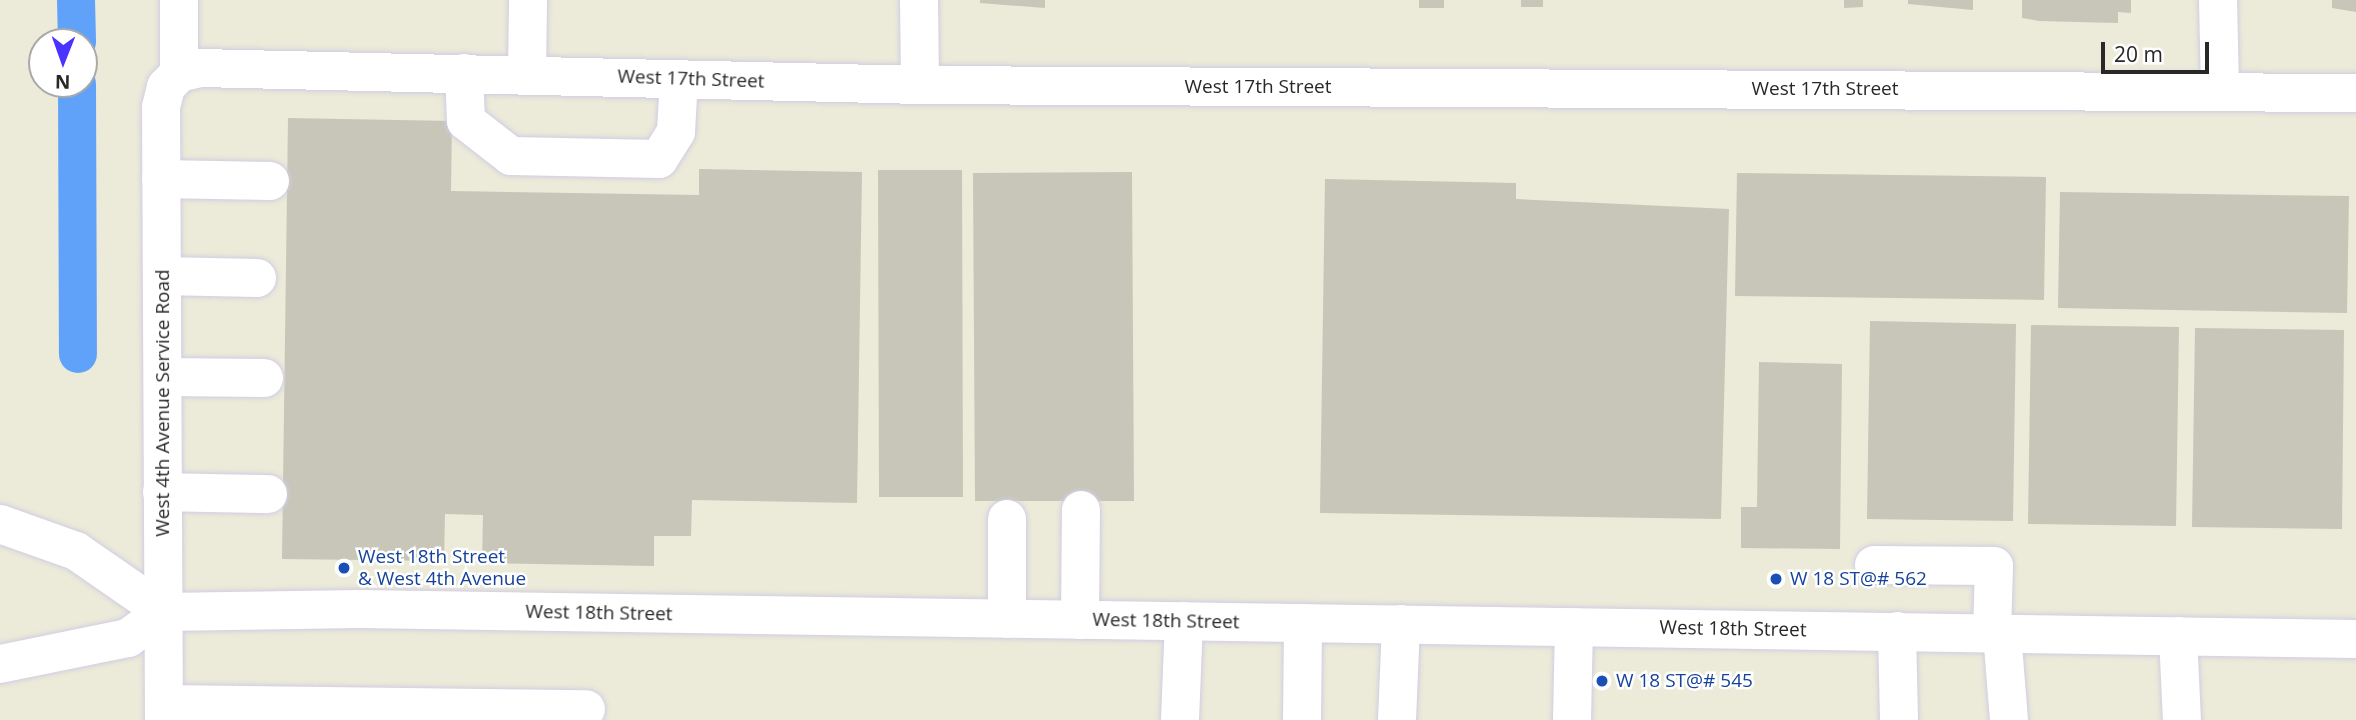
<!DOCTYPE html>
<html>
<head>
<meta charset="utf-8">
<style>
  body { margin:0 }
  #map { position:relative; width:2356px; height:720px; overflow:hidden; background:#ecead8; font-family:"Open Sans",sans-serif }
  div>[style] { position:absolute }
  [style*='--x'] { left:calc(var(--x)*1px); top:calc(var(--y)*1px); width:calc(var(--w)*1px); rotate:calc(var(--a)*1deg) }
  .canal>* { height:38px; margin:-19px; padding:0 19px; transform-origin:19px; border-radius:19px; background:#60a2fa }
  .building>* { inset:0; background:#c7c6b8 }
  .roads { filter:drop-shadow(0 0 2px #d0cde3) drop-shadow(0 0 2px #d0cde3) }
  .minor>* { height:38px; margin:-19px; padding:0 19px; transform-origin:19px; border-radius:19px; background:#fff }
  .dots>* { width:19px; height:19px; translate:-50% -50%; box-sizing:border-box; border:4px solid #fff; border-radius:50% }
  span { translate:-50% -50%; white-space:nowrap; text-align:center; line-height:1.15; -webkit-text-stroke:5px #fff; paint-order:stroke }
  .street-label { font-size:19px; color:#282828 }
  .transit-label { font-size:19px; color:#164399 }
  .left { translate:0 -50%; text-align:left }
  .north { position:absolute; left:28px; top:28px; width:70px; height:70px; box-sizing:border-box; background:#fff; border:2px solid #a9a9a9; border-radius:50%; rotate:181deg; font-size:19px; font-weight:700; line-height:28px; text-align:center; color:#282828 }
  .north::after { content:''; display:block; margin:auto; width:24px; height:32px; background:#4b33ff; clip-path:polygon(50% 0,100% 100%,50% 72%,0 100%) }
  .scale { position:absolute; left:2101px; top:42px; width:108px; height:32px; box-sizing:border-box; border:4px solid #282828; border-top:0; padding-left:9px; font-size:21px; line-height:24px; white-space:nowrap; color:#282828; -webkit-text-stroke:5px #fff; paint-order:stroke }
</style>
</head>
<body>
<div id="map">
  <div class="canal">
    <div style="--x:76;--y:0;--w:42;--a:88.6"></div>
    <div style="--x:77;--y:84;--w:270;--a:89.8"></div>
  </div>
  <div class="building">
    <div style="clip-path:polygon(980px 0,1045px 0,1045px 8px,980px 3px)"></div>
    <div style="clip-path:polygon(1419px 0,1444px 0,1444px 8px,1419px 8px)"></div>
    <div style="clip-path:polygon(1521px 0,1543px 0,1543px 7px,1521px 7px)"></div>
    <div style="clip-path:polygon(1844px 0,1863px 0,1863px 7px,1844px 8px)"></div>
    <div style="clip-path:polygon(1908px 0,1973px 0,1973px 10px,1908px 4px)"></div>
    <div style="clip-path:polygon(2022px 0,2131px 0,2131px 13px,2118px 12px,2118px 23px,2039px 21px,2022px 18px)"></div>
    <div style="clip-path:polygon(2332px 0,2356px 0,2356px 12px,2332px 8px)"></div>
    <div style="clip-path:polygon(288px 118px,452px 121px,451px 191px,699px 195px,699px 169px,862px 172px,857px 503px,692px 500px,691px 536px,654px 536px,654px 566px,482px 563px,483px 515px,445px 514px,444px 561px,282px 559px)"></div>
    <div style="clip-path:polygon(878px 170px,962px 170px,963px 497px,879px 497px)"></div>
    <div style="clip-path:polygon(1132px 172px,1134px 501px,975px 501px,973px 173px)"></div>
    <div style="clip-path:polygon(1737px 173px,2046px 177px,2044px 300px,1735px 296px)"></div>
    <div style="clip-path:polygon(1325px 179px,1516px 183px,1516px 199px,1729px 209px,1721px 519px,1320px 513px)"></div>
    <div style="clip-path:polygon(2060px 192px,2349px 196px,2347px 313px,2058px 308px)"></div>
    <div style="clip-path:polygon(1870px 321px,2016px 324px,2013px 521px,1867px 519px)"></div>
    <div style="clip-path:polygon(2031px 325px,2179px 327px,2176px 526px,2028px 524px)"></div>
    <div style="clip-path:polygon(2195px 328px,2344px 330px,2342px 529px,2192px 527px)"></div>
    <div style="clip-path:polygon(1759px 362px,1842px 364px,1840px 549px,1741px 548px,1741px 507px,1757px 507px)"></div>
  </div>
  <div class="roads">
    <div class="minor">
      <div style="--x:179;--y:0;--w:73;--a:90"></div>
      <div style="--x:919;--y:0;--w:85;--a:89.3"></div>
      <div style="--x:2218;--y:0;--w:90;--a:88.7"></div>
      <div style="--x:464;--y:73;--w:48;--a:87.6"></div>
      <div style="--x:466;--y:121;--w:57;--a:37.9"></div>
      <div style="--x:511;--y:156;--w:148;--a:1.2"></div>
      <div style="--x:659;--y:159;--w:32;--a:-58"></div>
      <div style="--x:676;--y:132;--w:53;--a:-86.8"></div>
      <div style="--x:527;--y:74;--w:74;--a:-89.2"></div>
      <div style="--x:161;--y:179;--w:109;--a:1.1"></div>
      <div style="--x:162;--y:276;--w:95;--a:1.2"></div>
      <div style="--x:163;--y:377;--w:101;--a:0.6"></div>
      <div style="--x:162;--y:492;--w:106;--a:1.1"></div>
      <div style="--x:1007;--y:519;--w:100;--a:90"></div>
      <div style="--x:0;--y:524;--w:81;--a:19.6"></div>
      <div style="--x:76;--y:551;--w:107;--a:34.7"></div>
      <div style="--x:164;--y:612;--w:195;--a:-0.9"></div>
      <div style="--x:359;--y:609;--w:1997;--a:0.86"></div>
      <div style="--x:1874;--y:565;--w:120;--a:0.5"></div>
      <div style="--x:1994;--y:566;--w:67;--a:91.7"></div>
      <div style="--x:1080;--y:620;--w:110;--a:-89.5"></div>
      <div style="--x:1897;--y:631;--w:89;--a:88.7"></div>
      <div style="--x:2002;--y:633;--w:87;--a:85.4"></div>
      <div style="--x:2178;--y:636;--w:84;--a:87.3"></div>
      <div style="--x:0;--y:664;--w:131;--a:-11.5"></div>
      <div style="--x:128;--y:638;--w:44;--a:-35.8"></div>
      <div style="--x:164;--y:704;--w:422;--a:0.7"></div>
      <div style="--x:164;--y:720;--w:613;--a:-90.28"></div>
      <div style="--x:161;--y:107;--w:21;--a:-76"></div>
      <div style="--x:166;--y:87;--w:19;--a:-47"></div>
      <div style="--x:179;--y:73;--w:22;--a:-13"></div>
      <div style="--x:200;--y:68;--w:720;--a:1.35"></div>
      <div style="--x:920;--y:85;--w:1436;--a:0.32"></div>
      <div style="--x:1180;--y:720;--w:99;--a:-87.7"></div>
      <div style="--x:1302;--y:720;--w:97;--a:-89.4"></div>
      <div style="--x:1397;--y:720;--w:96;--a:-87.6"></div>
      <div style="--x:1572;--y:720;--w:93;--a:-88.8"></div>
    </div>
  </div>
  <div class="dots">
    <div style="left:344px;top:568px;background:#1a4fb4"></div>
    <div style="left:1776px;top:579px;background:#1a4fb4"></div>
    <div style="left:1602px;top:681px;background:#1a4fb4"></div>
  </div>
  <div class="street-label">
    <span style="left:691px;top:79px;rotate:2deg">West 17th Street</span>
    <span style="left:1258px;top:87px">West 17th Street</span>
    <span style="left:1825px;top:89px">West 17th Street</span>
    <span style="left:163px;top:403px;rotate:-90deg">West 4th Avenue Service Road</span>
    <span style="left:599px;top:613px;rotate:1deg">West 18th Street</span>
    <span style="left:1166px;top:621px;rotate:1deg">West 18th Street</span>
    <span style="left:1733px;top:629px;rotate:1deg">West 18th Street</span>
  </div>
  <div class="transit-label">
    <span class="left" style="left:358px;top:568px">West 18th Street<br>&amp; West 4th Avenue</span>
    <span class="left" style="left:1790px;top:579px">W 18 ST@# 562</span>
    <span class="left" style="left:1616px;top:681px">W 18 ST@# 545</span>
  </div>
  <div class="north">N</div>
  <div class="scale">20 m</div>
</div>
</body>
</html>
